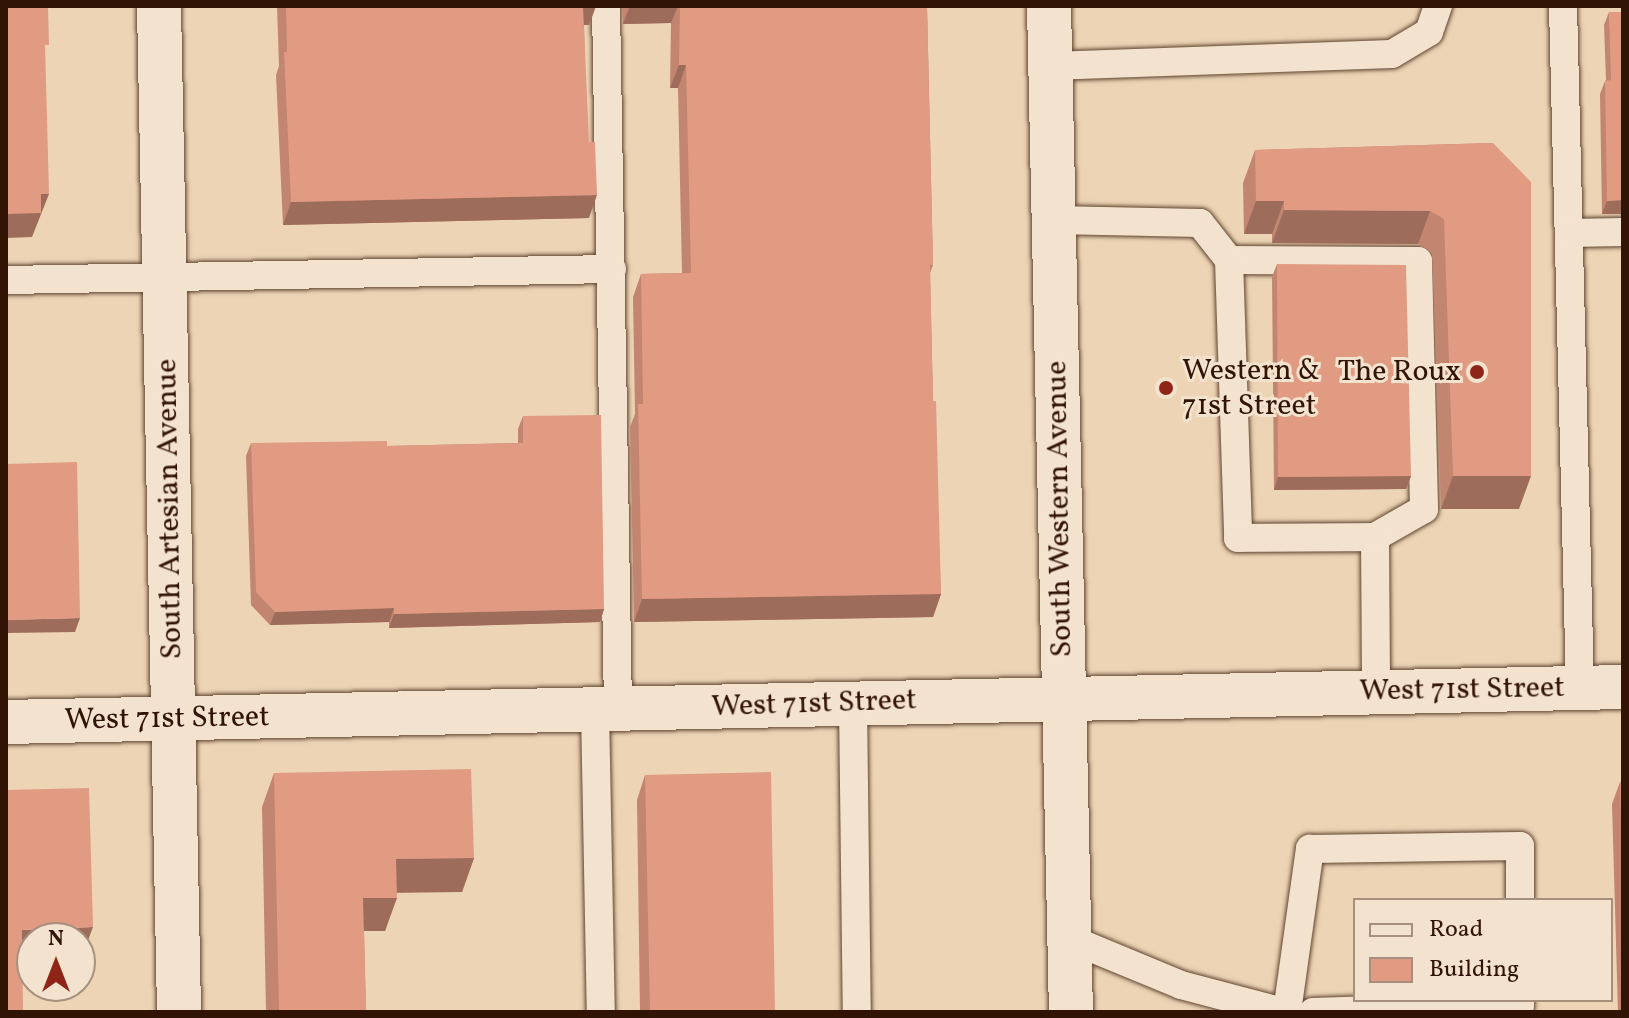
<!DOCTYPE html>
<html>
<head>
<meta charset="utf-8">
<style>
  body { margin:0 }
  #map { position:relative; width:1629px; height:1018px; overflow:hidden; background:#ecd4b4; font-family:Vollkorn,serif }
  div>[style] { position:absolute }
  [style*='--x'] { left:calc(var(--x)*1px); top:calc(var(--y)*1px); width:calc(var(--w)*1px); rotate:calc(var(--a)*1deg) }
  .roads { filter:drop-shadow(0 0 2px #604430) drop-shadow(0 0 2px #604430) }
  .service>* { height:28px; margin:-14px; padding:0 14px; transform-origin:14px; border-radius:14px; background:#f3e3ce }
  .minor>* { height:44px; margin:-22px; padding:0 22px; transform-origin:22px; border-radius:22px; background:#f3e3ce }
  .secondary>* { height:44px; margin:-22px; padding:0 22px; transform-origin:22px; border-radius:22px; background:#f3e3ce }
  .wall>* { inset:0; background:#c18570 }
  .shaded-wall>* { inset:0; background:#9d6c5b }
  .building>* { inset:0; background:#e09b82 }
  .dots>* { width:22px; height:22px; translate:-50% -50%; box-sizing:border-box; border:4px solid #f3e3ce; border-radius:50% }
  span { translate:-50% -50%; white-space:nowrap; text-align:center; line-height:1.15; -webkit-text-stroke:6px #f3e3ce; paint-order:stroke }
  .poi-label { font-size:30px; color:#321404 }
  .left { translate:0 -50%; text-align:left }
  .right { translate:-100% -50%; text-align:right }
  .street-label { font-size:30px; color:#321404 }
  .frame { position:absolute; inset:0; border:8px solid #321404; pointer-events:none }
  .legend { position:absolute; left:1353px; top:898px; width:260px; height:104px; box-sizing:border-box; background:#f3e3ce; border:2px solid #a6907d; margin:0; padding:10px 14px; list-style:none; font-size:24px; color:#321404 }
  .legend li { display:flex; align-items:center; gap:16px; height:40px }
  .legend b { width:40px; border:2px solid #a6907d }
  .north { position:absolute; left:16px; top:922px; width:80px; height:80px; box-sizing:border-box; background:#f3e3ce; border:2px solid #a6907d; border-radius:50%; rotate:0deg; font-size:22px; font-weight:700; line-height:32px; text-align:center; color:#321404 }
  .north::after { content:''; display:block; margin:auto; width:28px; height:36px; background:#8f2418; clip-path:polygon(50% 0,100% 100%,50% 72%,0 100%) }
</style>
</head>
<body>
<div id="map">
  <div class="roads">
    <div class="service">
      <div style="--x:606;--y:6;--w:703;--a:89.02"></div>
      <div style="--x:1563;--y:6;--w:682;--a:88.57"></div>
      <div style="--x:1050;--y:66;--w:342;--a:-2"></div>
      <div style="--x:1392;--y:54;--w:43;--a:-30.7"></div>
      <div style="--x:1429;--y:32;--w:28;--a:-71"></div>
      <div style="--x:1054;--y:220;--w:146;--a:1.2"></div>
      <div style="--x:1200;--y:223;--w:47;--a:51.9"></div>
      <div style="--x:1229;--y:260;--w:189;--a:0.3"></div>
      <div style="--x:1418;--y:261;--w:248;--a:88.6"></div>
      <div style="--x:1424;--y:509;--w:56;--a:150.3"></div>
      <div style="--x:1375;--y:537;--w:154;--a:89.6"></div>
      <div style="--x:1569;--y:233;--w:54;--a:-1.1"></div>
      <div style="--x:1229;--y:260;--w:278;--a:88.1"></div>
      <div style="--x:1238;--y:538;--w:137;--a:-0.4"></div>
      <div style="--x:6;--y:280;--w:606;--a:-1.04"></div>
      <div style="--x:853;--y:703;--w:309;--a:89.3"></div>
      <div style="--x:595;--y:710;--w:302;--a:88.9"></div>
      <div style="--x:1070;--y:939;--w:120;--a:22.5"></div>
      <div style="--x:1181;--y:985;--w:106;--a:14.8"></div>
      <div style="--x:1287;--y:1012;--w:165;--a:-82"></div>
      <div style="--x:1310;--y:849;--w:210;--a:-0.8"></div>
      <div style="--x:1520;--y:846;--w:54;--a:90"></div>
      <div style="--x:1313;--y:1012;--w:207;--a:-1.9"></div>
      <div style="--x:1520;--y:1005;--w:5;--a:-90"></div>
    </div>
    <div class="minor">
      <div style="--x:159;--y:6;--w:1006;--a:88.86"></div>
    </div>
    <div class="secondary">
      <div style="--x:1049;--y:6;--w:1006;--a:88.75"></div>
      <div style="--x:6;--y:722;--w:1617;--a:-1.24"></div>
    </div>
  </div>
  <div class="wall">
    <div style="clip-path:polygon(277px 6px,596px 6px,589px 25px,584px 25px,589px 218px,283px 225px,276px 75px,279px 66px)"></div>
    <div style="clip-path:polygon(622px 6px,927px 6px,933px 265px,930px 273px,933px 401px,941px 594px,933px 617px,634px 622px,630px 427px,635px 414px,633px 297px,641px 274px,682px 273px,678px 88px,670px 88px,671px 23px,623px 24px)"></div>
    <div style="clip-path:polygon(1609px 12px,1623px 214px,1602px 214px,1600px 94px,1605px 81px,1606px 80px,1604px 25px)"></div>
    <div style="clip-path:polygon(1493px 143px,1519px 509px,1441px 509px,1432px 252px,1418px 244px,1272px 243px,1272px 234px,1244px 234px,1243px 183px,1255px 150px)"></div>
    <div style="clip-path:polygon(1277px 264px,1411px 476px,1406px 489px,1274px 490px,1272px 277px)"></div>
    <div style="clip-path:polygon(523px 416px,604px 609px,600px 622px,389px 628px,389px 622px,270px 625px,251px 605px,246px 456px,251px 443px,387px 446px,518px 443px,518px 429px)"></div>
    <div style="clip-path:polygon(274px 773px,474px 858px,462px 892px,397px 892px,385px 931px,364px 931px,366px 1012px,266px 1012px,262px 807px)"></div>
    <div style="clip-path:polygon(645px 775px,775px 1012px,640px 1012px,637px 800px)"></div>
    <div style="clip-path:polygon(1620px 782px,1623px 782px,1623px 1012px,1618px 1012px,1612px 804px)"></div>
  </div>
  <div class="shaded-wall">
    <div style="clip-path:polygon(582px 6px,596px 6px,589px 25px,575px 25px)"></div>
    <div style="clip-path:polygon(630px 6px,678px 6px,671px 23px,623px 24px)"></div>
    <div style="clip-path:polygon(679px 65px,686px 65px,678px 88px,670px 88px)"></div>
    <div style="clip-path:polygon(41px 194px,49px 194px,32px 237px,6px 238px,6px 214px)"></div>
    <div style="clip-path:polygon(597px 195px,589px 218px,283px 225px,291px 202px)"></div>
    <div style="clip-path:polygon(1623px 200px,1623px 214px,1602px 214px,1607px 201px)"></div>
    <div style="clip-path:polygon(1256px 201px,1284px 201px,1272px 234px,1244px 234px)"></div>
    <div style="clip-path:polygon(1284px 210px,1430px 211px,1418px 244px,1272px 243px)"></div>
    <div style="clip-path:polygon(1411px 476px,1406px 489px,1274px 490px,1278px 477px)"></div>
    <div style="clip-path:polygon(1453px 476px,1531px 476px,1519px 509px,1441px 509px)"></div>
    <div style="clip-path:polygon(941px 594px,933px 617px,634px 622px,642px 599px)"></div>
    <div style="clip-path:polygon(394px 608px,389px 622px,270px 625px,275px 612px)"></div>
    <div style="clip-path:polygon(604px 609px,600px 622px,389px 628px,394px 614px)"></div>
    <div style="clip-path:polygon(80px 618px,75px 632px,6px 633px,6px 620px)"></div>
    <div style="clip-path:polygon(474px 858px,462px 892px,384px 893px,396px 859px)"></div>
    <div style="clip-path:polygon(363px 898px,397px 898px,385px 931px,351px 931px)"></div>
    <div style="clip-path:polygon(93px 927px,84px 951px,80px 951px,80px 938px,32px 938px,32px 954px,13px 954px,22px 930px)"></div>
  </div>
  <div class="building">
    <div style="clip-path:polygon(6px 6px,48px 6px,49px 45px,45px 45px,49px 194px,41px 194px,41px 213px,6px 214px)"></div>
    <div style="clip-path:polygon(286px 6px,583px 6px,589px 142px,595px 142px,597px 195px,291px 202px,284px 52px,287px 52px)"></div>
    <div style="clip-path:polygon(680px 6px,927px 6px,933px 265px,930px 265px,933px 401px,936px 401px,941px 594px,642px 599px,638px 404px,643px 404px,641px 274px,691px 273px,686px 65px,679px 65px)"></div>
    <div style="clip-path:polygon(1609px 12px,1623px 12px,1623px 200px,1607px 201px,1605px 81px,1611px 80px)"></div>
    <div style="clip-path:polygon(1493px 143px,1531px 182px,1531px 476px,1453px 476px,1444px 219px,1430px 211px,1284px 210px,1284px 201px,1256px 201px,1255px 150px)"></div>
    <div style="clip-path:polygon(1277px 264px,1406px 265px,1411px 476px,1278px 477px)"></div>
    <div style="clip-path:polygon(601px 415px,604px 609px,394px 614px,394px 608px,275px 612px,256px 592px,251px 443px,387px 441px,387px 446px,523px 443px,523px 416px)"></div>
    <div style="clip-path:polygon(77px 462px,80px 618px,6px 620px,6px 464px)"></div>
    <div style="clip-path:polygon(471px 769px,474px 858px,396px 859px,397px 898px,363px 898px,366px 1012px,279px 1012px,274px 773px)"></div>
    <div style="clip-path:polygon(771px 772px,775px 1012px,650px 1012px,645px 775px)"></div>
    <div style="clip-path:polygon(1620px 782px,1623px 782px,1623px 891px)"></div>
    <div style="clip-path:polygon(89px 788px,93px 927px,22px 930px,23px 1012px,6px 1012px,6px 790px)"></div>
  </div>
  <div class="dots">
    <div style="left:1477px;top:372px;background:#8f2418"></div>
    <div style="left:1166px;top:388px;background:#8f2418"></div>
  </div>
  <div class="poi-label">
    <span class="left" style="left:1182px;top:388px">Western &amp;<br>71st Street</span>
    <span class="right" style="left:1461px;top:372px">The Roux</span>
  </div>
  <div class="street-label">
    <span style="left:170px;top:509px;rotate:-91deg">South Artesian Avenue</span>
    <span style="left:1060px;top:509px;rotate:-91deg">South Western Avenue</span>
    <span style="left:1462px;top:690px;rotate:-1deg">West 71st Street</span>
    <span style="left:814px;top:704px;rotate:-2deg">West 71st Street</span>
    <span style="left:167px;top:719px;rotate:-1deg">West 71st Street</span>
  </div>
  <div class="frame"></div>
  <ul class="legend">
  <li><b style="height:10px;background:#f3e3ce"></b>Road</li>
  <li><b style="height:22px;background:#e09b82"></b>Building</li>
  </ul>
  <div class="north">N</div>
</div>
</body>
</html>
